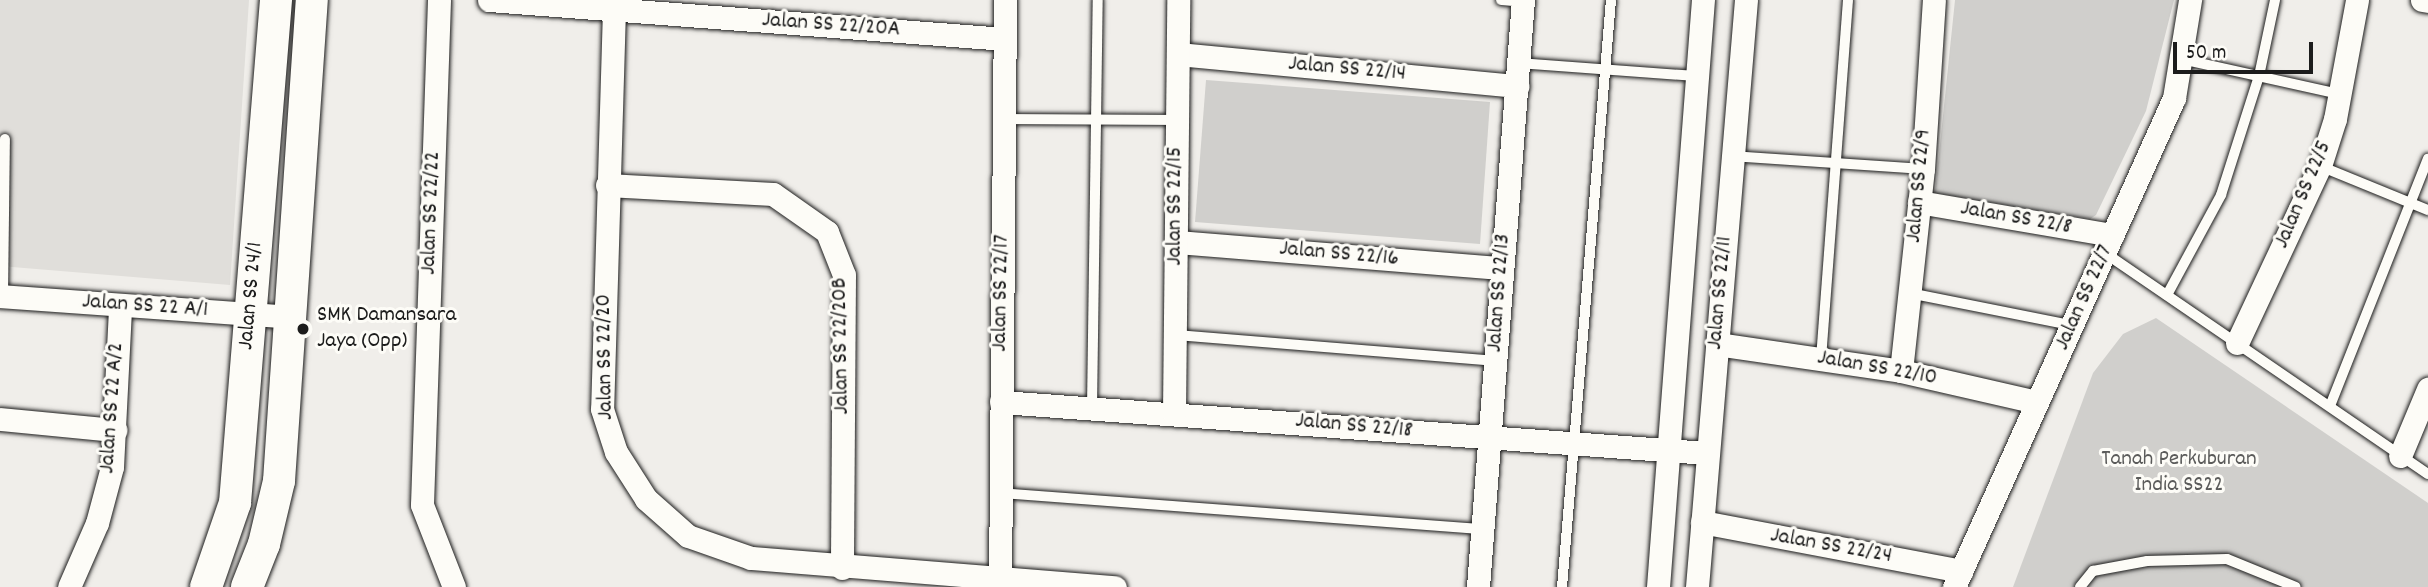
<!DOCTYPE html>
<html>
<head>
<meta charset="utf-8">
<style>
  body { margin:0 }
  #map { position:relative; width:2428px; height:587px; overflow:hidden; background:#f0eeea; font-family:Dekko,sans-serif }
  div>[style] { position:absolute }
  [style*='--x'] { left:calc(var(--x)*1px); top:calc(var(--y)*1px); width:calc(var(--w)*1px); rotate:calc(var(--a)*1deg) }
  .built>* { inset:0; background:#e0deda }
  .green>* { inset:0; background:#d0cfcc }
  .roads { filter:drop-shadow(0 0 2px #1c1c1c) drop-shadow(0 0 2px #1c1c1c) }
  .lane>* { height:10px; margin:-5px; padding:0 5px; transform-origin:5px; border-radius:5px; background:#fdfcf7 }
  .street>* { height:23px; margin:-11.5px; padding:0 11.5px; transform-origin:11.5px; border-radius:11.5px; background:#fdfcf7 }
  .secondary>* { height:32px; margin:-16px; padding:0 16px; transform-origin:16px; border-radius:16px; background:#fdfcf7 }
  .dots>* { width:19px; height:19px; translate:-50% -50%; box-sizing:border-box; border:4px solid #fdfcf7; border-radius:50% }
  span { translate:-50% -50%; white-space:nowrap; text-align:center; line-height:1.15; -webkit-text-stroke:6px #fdfcf7; paint-order:stroke }
  .street-label { font-size:23px; color:#1c1c1c }
  .poi-label { font-size:23px; color:#1c1c1c }
  .left { translate:0 -50%; text-align:left }
  .park-label { font-size:23px; color:#5b5b5a }
  .scale { position:absolute; left:2173px; top:42px; width:140px; height:32px; box-sizing:border-box; border:4px solid #1c1c1c; border-top:0; padding-left:9px; font-size:21px; line-height:24px; white-space:nowrap; color:#1c1c1c; -webkit-text-stroke:5px #fdfcf7; paint-order:stroke }
</style>
</head>
<body>
<div id="map">
  <div class="built">
    <div style="clip-path:polygon(0 0,249px 0,230px 285px,0 266px)"></div>
  </div>
  <div class="green">
    <div style="clip-path:polygon(1955px 0,2174px 0,2146px 111px,2096px 215px,2090px 219px,1935px 193px)"></div>
    <div style="clip-path:polygon(1206px 80px,1490px 102px,1480px 244px,1195px 222px)"></div>
    <div style="clip-path:polygon(2156px 318px,2428px 503px,2428px 587px,2013px 587px,2093px 373px,2123px 334px)"></div>
  </div>
  <div class="roads">
    <div class="lane">
      <div style="--x:1501;--y:0;--w:22;--a:5"></div>
      <div style="--x:2181;--y:59;--w:162;--a:12.5"></div>
      <div style="--x:1518;--y:63;--w:179;--a:4.2"></div>
      <div style="--x:1004;--y:119;--w:173;--a:0.3"></div>
      <div style="--x:1732;--y:156;--w:191;--a:3.9"></div>
      <div style="--x:2320;--y:166;--w:117;--a:22.2"></div>
      <div style="--x:2105;--y:253;--w:391;--a:34.4"></div>
      <div style="--x:1909;--y:293;--w:169;--a:11.2"></div>
      <div style="--x:2167;--y:295;--w:114;--a:-61.6"></div>
      <div style="--x:2221;--y:195;--w:125;--a:-72.3"></div>
      <div style="--x:2259;--y:76;--w:78;--a:-78.1"></div>
      <div style="--x:3;--y:296;--w:157;--a:-89.3"></div>
      <div style="--x:1175;--y:335;--w:321;--a:4.6"></div>
      <div style="--x:1821;--y:359;--w:360;--a:-85.7"></div>
      <div style="--x:2330;--y:406;--w:266;--a:-68.4"></div>
      <div style="--x:1092;--y:408;--w:408;--a:-89.2"></div>
      <div style="--x:1000;--y:493;--w:483;--a:4.3"></div>
      <div style="--x:1562;--y:587;--w:589;--a:-85.23"></div>
      <div style="--x:2080;--y:587;--w:21;--a:-51"></div>
      <div style="--x:2093;--y:571;--w:55;--a:-10.5"></div>
      <div style="--x:2147;--y:561;--w:80;--a:-1.4"></div>
      <div style="--x:2227;--y:559;--w:74;--a:22.1"></div>
    </div>
    <div class="street">
      <div style="--x:439;--y:0;--w:505;--a:91.93"></div>
      <div style="--x:422;--y:505;--w:88;--a:68.7"></div>
      <div style="--x:489;--y:0;--w:517;--a:4.32"></div>
      <div style="--x:2422;--y:0;--w:6;--a:9"></div>
      <div style="--x:614;--y:9;--w:400;--a:91.7"></div>
      <div style="--x:602;--y:409;--w:45;--a:72"></div>
      <div style="--x:616;--y:452;--w:56;--a:57.4"></div>
      <div style="--x:646;--y:499;--w:56;--a:41.4"></div>
      <div style="--x:688;--y:536;--w:67;--a:19.2"></div>
      <div style="--x:751;--y:558;--w:365;--a:4.6"></div>
      <div style="--x:1178;--y:54;--w:341;--a:5.4"></div>
      <div style="--x:607;--y:185;--w:166;--a:3.1"></div>
      <div style="--x:773;--y:194;--w:66;--a:35.1"></div>
      <div style="--x:827;--y:232;--w:46;--a:68.4"></div>
      <div style="--x:844;--y:275;--w:293;--a:90.4"></div>
      <div style="--x:1919;--y:202;--w:196;--a:9.7"></div>
      <div style="--x:1176;--y:242;--w:327;--a:4.6"></div>
      <div style="--x:0;--y:296;--w:291;--a:4.1"></div>
      <div style="--x:2237;--y:343;--w:195;--a:-64.9"></div>
      <div style="--x:2320;--y:166;--w:49;--a:-72.3"></div>
      <div style="--x:2335;--y:119;--w:121;--a:-79.5"></div>
      <div style="--x:1717;--y:344;--w:186;--a:8.3"></div>
      <div style="--x:1901;--y:371;--w:139;--a:12.9"></div>
      <div style="--x:1901;--y:371;--w:203;--a:-83.8"></div>
      <div style="--x:1923;--y:169;--w:169;--a:-86.3"></div>
      <div style="--x:1001;--y:402;--w:708;--a:4.13"></div>
      <div style="--x:1174;--y:413;--w:413;--a:-89.4"></div>
      <div style="--x:0;--y:419;--w:116;--a:5.5"></div>
      <div style="--x:2400;--y:456;--w:73;--a:-67.3"></div>
      <div style="--x:1702;--y:522;--w:264;--a:10.7"></div>
      <div style="--x:69;--y:587;--w:70;--a:-66.4"></div>
      <div style="--x:97;--y:523;--w:58;--a:-75"></div>
      <div style="--x:112;--y:467;--w:160;--a:-87.1"></div>
      <div style="--x:1000;--y:587;--w:587;--a:-89.51"></div>
      <div style="--x:1478;--y:587;--w:589;--a:-85.62"></div>
      <div style="--x:1658;--y:587;--w:589;--a:-85.62"></div>
      <div style="--x:1697;--y:587;--w:589;--a:-85.23"></div>
      <div style="--x:1954;--y:587;--w:536;--a:-65.78"></div>
      <div style="--x:2174;--y:98;--w:99;--a:-80.7"></div>
    </div>
    <div class="secondary">
      <div style="--x:206;--y:587;--w:89;--a:-71"></div>
      <div style="--x:235;--y:503;--w:505;--a:-85.34"></div>
      <div style="--x:247;--y:587;--w:46;--a:-68.4"></div>
      <div style="--x:264;--y:544;--w:65;--a:-76.6"></div>
      <div style="--x:279;--y:481;--w:482;--a:-86.1"></div>
    </div>
  </div>
  <div class="dots">
    <div style="left:303px;top:329px;background:#1c1c1c"></div>
  </div>
  <div class="street-label">
    <span style="left:831px;top:26px;rotate:4deg">Jalan SS 22/20A</span>
    <span style="left:1347px;top:70px;rotate:5deg">Jalan SS 22/14</span>
    <span style="left:1920px;top:186px;rotate:-85deg">Jalan SS 22/9</span>
    <span style="left:2304px;top:195px;rotate:-67deg">Jalan SS 22/5</span>
    <span style="left:1176px;top:206px;rotate:-90deg">Jalan SS 22/15</span>
    <span style="left:432px;top:213px;rotate:-88deg">Jalan SS 22/22</span>
    <span style="left:2016px;top:219px;rotate:10deg">Jalan SS 22/8</span>
    <span style="left:1339px;top:255px;rotate:5deg">Jalan SS 22/16</span>
    <span style="left:1002px;top:293px;rotate:-89deg">Jalan SS 22/17</span>
    <span style="left:1500px;top:293px;rotate:-86deg">Jalan SS 22/13</span>
    <span style="left:1721px;top:293px;rotate:-85deg">Jalan SS 22/11</span>
    <span style="left:252px;top:296px;rotate:-85deg">Jalan SS 24/1</span>
    <span style="left:2085px;top:298px;rotate:-66deg">Jalan SS 22/7</span>
    <span style="left:145px;top:307px;rotate:4deg">Jalan SS 22 A/1</span>
    <span style="left:842px;top:346px;rotate:-91deg">Jalan SS 22/20B</span>
    <span style="left:606px;top:357px;rotate:-91deg">Jalan SS 22/20</span>
    <span style="left:1877px;top:369px;rotate:10deg">Jalan SS 22/10</span>
    <span style="left:113px;top:408px;rotate:-86deg">Jalan SS 22 A/2</span>
    <span style="left:1354px;top:427px;rotate:5deg">Jalan SS 22/18</span>
    <span style="left:1831px;top:547px;rotate:10deg">Jalan SS 22/24</span>
  </div>
  <div class="poi-label">
    <span class="left" style="left:317px;top:329px">SMK Damansara<br>Jaya (Opp)</span>
  </div>
  <div class="park-label">
    <span style="left:2179px;top:473px">Tanah Perkuburan<br>India SS22</span>
  </div>
  <div class="scale">50 m</div>
</div>
</body>
</html>
